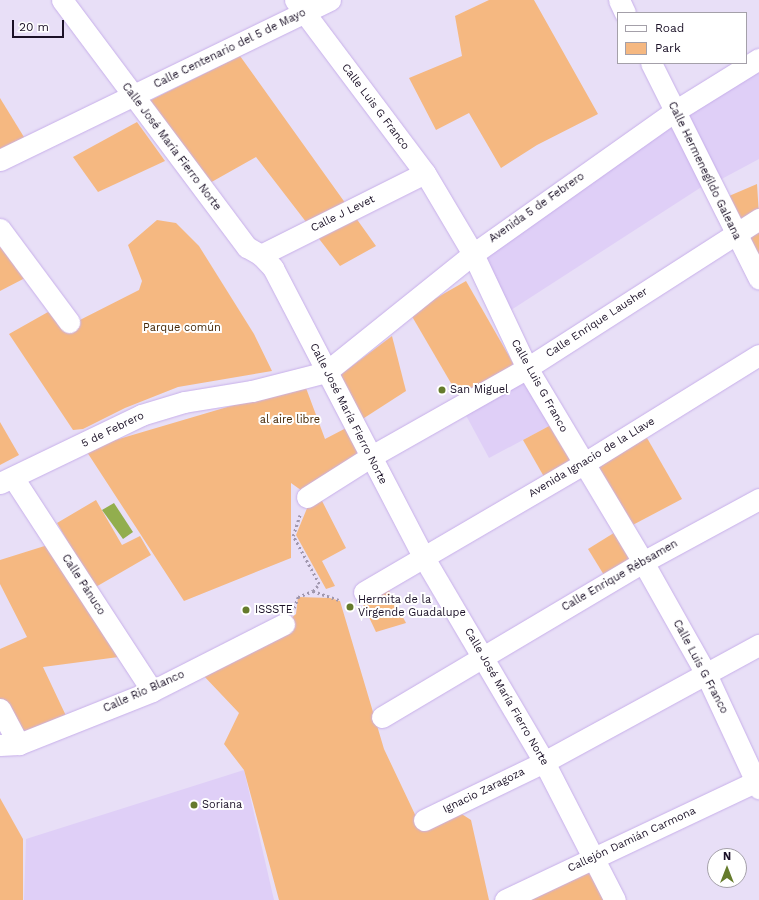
<!DOCTYPE html>
<html>
<head>
<meta charset="utf-8">
<style>
  body { margin:0 }
  #map { position:relative; width:759px; height:900px; overflow:hidden; background:#e8dff7; font-family:"Work Sans",sans-serif }
  div>[style] { position:absolute }
  [style*='--x'] { left:calc(var(--x)*1px); top:calc(var(--y)*1px); width:calc(var(--w)*1px); rotate:calc(var(--a)*1deg) }
  .built>* { inset:0; background:#dfcff7 }
  .green>* { inset:0; background:#f5b881 }
  .water>* { inset:0; background:#92ae4e }
  .path>* { height:2.5px; margin-top:-1.25px; transform-origin:0; background:repeating-linear-gradient(90deg,#a097ae 0 2px,transparent 0 5px) }
  .roads { filter:drop-shadow(0 0 1px #c7afea) drop-shadow(0 0 1px #c7afea) }
  .minor>* { height:21px; margin:-10.5px; padding:0 10.5px; transform-origin:10.5px; border-radius:10.5px; background:#fff }
  .dots>* { width:11px; height:11px; translate:-50% -50%; box-sizing:border-box; border:2px solid #fff; border-radius:50% }
  span { translate:-50% -50%; white-space:nowrap; text-align:center; line-height:1.15; -webkit-text-stroke:4px #fff; paint-order:stroke }
  .street-label { font-size:11px; color:#1b1127 }
  .park-label { font-size:11px; color:#442706 }
  .poi-label { font-size:11px; color:#1b1127 }
  .left { translate:0 -50%; text-align:left }
  .legend { position:absolute; left:617px; top:12px; width:130px; height:52px; box-sizing:border-box; background:#fff; border:1px solid #a4a0a9; margin:0; padding:5px 7px; list-style:none; font-size:12px; color:#1b1127 }
  .legend li { display:flex; align-items:center; gap:8px; height:20px }
  .legend b { width:20px; border:1px solid #a4a0a9 }
  .north { position:absolute; left:707px; top:848px; width:40px; height:40px; box-sizing:border-box; background:#fff; border:1px solid #a4a0a9; border-radius:50%; rotate:0deg; font-size:11px; font-weight:700; line-height:16px; text-align:center; color:#1b1127 }
  .north::after { content:''; display:block; margin:auto; width:14px; height:18px; background:#657b2c; clip-path:polygon(50% 0,100% 100%,50% 72%,0 100%) }
  .scale { position:absolute; left:12px; top:20px; width:52px; height:18px; box-sizing:border-box; border:2px solid #1b1127; border-top:0; padding-left:5px; font-size:12px; line-height:14px; white-space:nowrap; color:#1b1127; -webkit-text-stroke:3px #fff; paint-order:stroke }
</style>
</head>
<body>
<div id="map">
  <div class="built">
    <div style="clip-path:polygon(759px 67px,759px 159px,716px 182px,683px 113px)"></div>
    <div style="clip-path:polygon(672px 120px,703px 186px,508px 312px,479px 257px)"></div>
    <div style="clip-path:polygon(525px 375px,551px 425px,489px 458px,462px 408px)"></div>
    <div style="clip-path:polygon(244px 770px,274px 900px,24px 900px,26px 839px)"></div>
  </div>
  <div class="green">
    <div style="clip-path:polygon(489px 0,534px 0,598px 114px,537px 145px,501px 168px,469px 113px,436px 130px,409px 78px,462px 56px,455px 16px)"></div>
    <div style="clip-path:polygon(240px 56px,376px 246px,340px 266px,256px 157px,208px 184px,149px 101px)"></div>
    <div style="clip-path:polygon(0 98px,27px 142px,0 155px)"></div>
    <div style="clip-path:polygon(137px 122px,165px 161px,98px 192px,73px 157px)"></div>
    <div style="clip-path:polygon(757px 184px,759px 216px,737px 229px,722px 199px)"></div>
    <div style="clip-path:polygon(157px 220px,176px 223px,199px 246px,254px 334px,272px 371px,178px 387px,125px 408px,83px 429px,73px 430px,9px 334px,48px 312px,70px 325px,139px 290px,142px 281px,128px 245px)"></div>
    <div style="clip-path:polygon(759px 229px,759px 270px,740px 237px)"></div>
    <div style="clip-path:polygon(0 240px,27px 277px,0 291px)"></div>
    <div style="clip-path:polygon(466px 281px,517px 370px,462px 402px,410px 313px)"></div>
    <div style="clip-path:polygon(392px 336px,406px 391px,361px 420px,336px 378px)"></div>
    <div style="clip-path:polygon(306px 388px,325px 439px,350px 426px,366px 456px,305px 493px,291px 483px,291px 558px,184px 601px,85px 449px,251px 400px)"></div>
    <div style="clip-path:polygon(0 422px,19px 455px,0 465px)"></div>
    <div style="clip-path:polygon(551px 425px,575px 463px,547px 482px,523px 440px)"></div>
    <div style="clip-path:polygon(643px 431px,682px 499px,627px 528px,588px 465px)"></div>
    <div style="clip-path:polygon(319px 495px,346px 548px,322px 561px,335px 586px,326px 589px,296px 535px,310px 501px)"></div>
    <div style="clip-path:polygon(96px 500px,122px 545px,140px 536px,151px 555px,94px 588px,57px 523px)"></div>
    <div style="clip-path:polygon(617px 531px,636px 562px,607px 580px,588px 549px)"></div>
    <div style="clip-path:polygon(51px 544px,126px 656px,43px 667px,68px 720px,20px 743px,0 706px,0 649px,27px 637px,0 584px,0 560px)"></div>
    <div style="clip-path:polygon(385px 583px,406px 623px,376px 632px,359px 596px)"></div>
    <div style="clip-path:polygon(298px 597px,330px 598px,340px 601px,384px 749px,420px 825px,457px 811px,471px 820px,489px 900px,279px 900px,244px 770px,224px 744px,239px 713px,202px 674px,284px 624px,296px 614px)"></div>
    <div style="clip-path:polygon(0 798px,23px 839px,23px 900px,0 900px)"></div>
    <div style="clip-path:polygon(592px 863px,612px 900px,526px 900px)"></div>
  </div>
  <div class="water">
    <div style="clip-path:polygon(114px 503px,133px 532px,123px 539px,102px 510px)"></div>
  </div>
  <div class="path">
    <div style="--x:313;--y:591;--w:28;--a:19"></div>
    <div style="--x:294;--y:608;--w:12;--a:-70"></div>
    <div style="--x:298;--y:597;--w:16;--a:-22"></div>
    <div style="--x:313;--y:591;--w:9;--a:-49"></div>
    <div style="--x:319;--y:584;--w:55;--a:-118.4"></div>
    <div style="--x:293;--y:536;--w:22;--a:-72"></div>
  </div>
  <div class="roads">
    <div class="minor">
      <div style="--x:62;--y:0;--w:309;--a:53.2"></div>
      <div style="--x:247;--y:247;--w:16;--a:30"></div>
      <div style="--x:261;--y:255;--w:18;--a:47"></div>
      <div style="--x:273;--y:268;--w:327;--a:62.5"></div>
      <div style="--x:424;--y:558;--w:237;--a:59.5"></div>
      <div style="--x:544;--y:762;--w:155;--a:62.8"></div>
      <div style="--x:295;--y:0;--w:216;--a:53.1"></div>
      <div style="--x:425;--y:173;--w:94;--a:59.3"></div>
      <div style="--x:473;--y:254;--w:126;--a:64.7"></div>
      <div style="--x:527;--y:368;--w:226;--a:59.1"></div>
      <div style="--x:643;--y:562;--w:129;--a:60.6"></div>
      <div style="--x:706;--y:674;--w:126;--a:65.1"></div>
      <div style="--x:619;--y:0;--w:14;--a:65"></div>
      <div style="--x:651;--y:63;--w:241;--a:63.4"></div>
      <div style="--x:0;--y:160;--w:367;--a:-25.9"></div>
      <div style="--x:0;--y:229;--w:116;--a:53.4"></div>
      <div style="--x:261;--y:255;--w:183;--a:-26.6"></div>
      <div style="--x:14;--y:479;--w:253;--a:56.9"></div>
      <div style="--x:0;--y:483;--w:157;--a:-25.7"></div>
      <div style="--x:141;--y:415;--w:45;--a:-16.8"></div>
      <div style="--x:184;--y:402;--w:69;--a:-9.2"></div>
      <div style="--x:252;--y:391;--w:76;--a:-14.4"></div>
      <div style="--x:326;--y:372;--w:189;--a:-38.8"></div>
      <div style="--x:473;--y:254;--w:247;--a:-35.3"></div>
      <div style="--x:675;--y:111;--w:99;--a:-31.8"></div>
      <div style="--x:307;--y:497;--w:75;--a:-32.4"></div>
      <div style="--x:370;--y:457;--w:180;--a:-29.5"></div>
      <div style="--x:527;--y:368;--w:276;--a:-32.7"></div>
      <div style="--x:364;--y:592;--w:254;--a:-30.3"></div>
      <div style="--x:583;--y:464;--w:207;--a:-31.8"></div>
      <div style="--x:0;--y:709;--w:40;--a:62"></div>
      <div style="--x:382;--y:717;--w:304;--a:-30.7"></div>
      <div style="--x:643;--y:562;--w:132;--a:-28.5"></div>
      <div style="--x:0;--y:745;--w:19;--a:-3"></div>
      <div style="--x:19;--y:744;--w:143;--a:-21.7"></div>
      <div style="--x:152;--y:691;--w:148;--a:-26.9"></div>
      <div style="--x:424;--y:820;--w:133;--a:-25.8"></div>
      <div style="--x:544;--y:762;--w:245;--a:-28.6"></div>
      <div style="--x:505;--y:900;--w:281;--a:-25.3"></div>
    </div>
  </div>
  <div class="dots">
    <div style="left:442px;top:390px;background:#657b2c"></div>
    <div style="left:350px;top:607px;background:#657b2c"></div>
    <div style="left:246px;top:610px;background:#657b2c"></div>
    <div style="left:194px;top:805px;background:#657b2c"></div>
  </div>
  <div class="street-label">
    <span style="left:230px;top:49px;rotate:-26deg">Calle Centenario del 5 de Mayo</span>
    <span style="left:375px;top:107px;rotate:53deg">Calle Luis G Franco</span>
    <span style="left:171px;top:147px;rotate:53deg">Calle José María Fierro Norte</span>
    <span style="left:704px;top:171px;rotate:64deg">Calle Hermenegildo Galeana</span>
    <span style="left:537px;top:208px;rotate:-35deg">Avenida 5 de Febrero</span>
    <span style="left:343px;top:214px;rotate:-26deg">Calle J Levet</span>
    <span style="left:597px;top:323px;rotate:-33deg">Calle Enrique Lausher</span>
    <span style="left:539px;top:386px;rotate:61deg">Calle Luis G Franco</span>
    <span style="left:348px;top:414px;rotate:63deg">Calle José María Fierro Norte</span>
    <span style="left:113px;top:430px;rotate:-26deg">5 de Febrero</span>
    <span style="left:592px;top:458px;rotate:-31deg">Avenida Ignacio de la Llave</span>
    <span style="left:620px;top:576px;rotate:-30deg">Calle Enrique Rébsamen</span>
    <span style="left:83px;top:585px;rotate:57deg">Calle Pánuco</span>
    <span style="left:700px;top:667px;rotate:62deg">Calle Luis G Franco</span>
    <span style="left:144px;top:692px;rotate:-24deg">Calle Río Blanco</span>
    <span style="left:506px;top:697px;rotate:60deg">Calle José María Fierro Norte</span>
    <span style="left:484px;top:791px;rotate:-26deg">Ignacio Zaragoza</span>
    <span style="left:632px;top:840px;rotate:-25deg">Callejón Damián Carmona</span>
  </div>
  <div class="park-label">
    <span style="left:182px;top:328px">Parque común</span>
    <span style="left:290px;top:420px">al aire libre</span>
  </div>
  <div class="poi-label">
    <span class="left" style="left:450px;top:390px">San Miguel</span>
    <span class="left" style="left:358px;top:607px">Hermita de la<br>Virgende Guadalupe</span>
    <span class="left" style="left:255px;top:610px">ISSSTE</span>
    <span class="left" style="left:202px;top:805px">Soriana</span>
  </div>
  <ul class="legend">
  <li><b style="height:5px;background:#fff"></b>Road</li>
  <li><b style="height:11px;background:#f5b881"></b>Park</li>
  </ul>
  <div class="north">N</div>
  <div class="scale">20 m</div>
</div>
</body>
</html>
